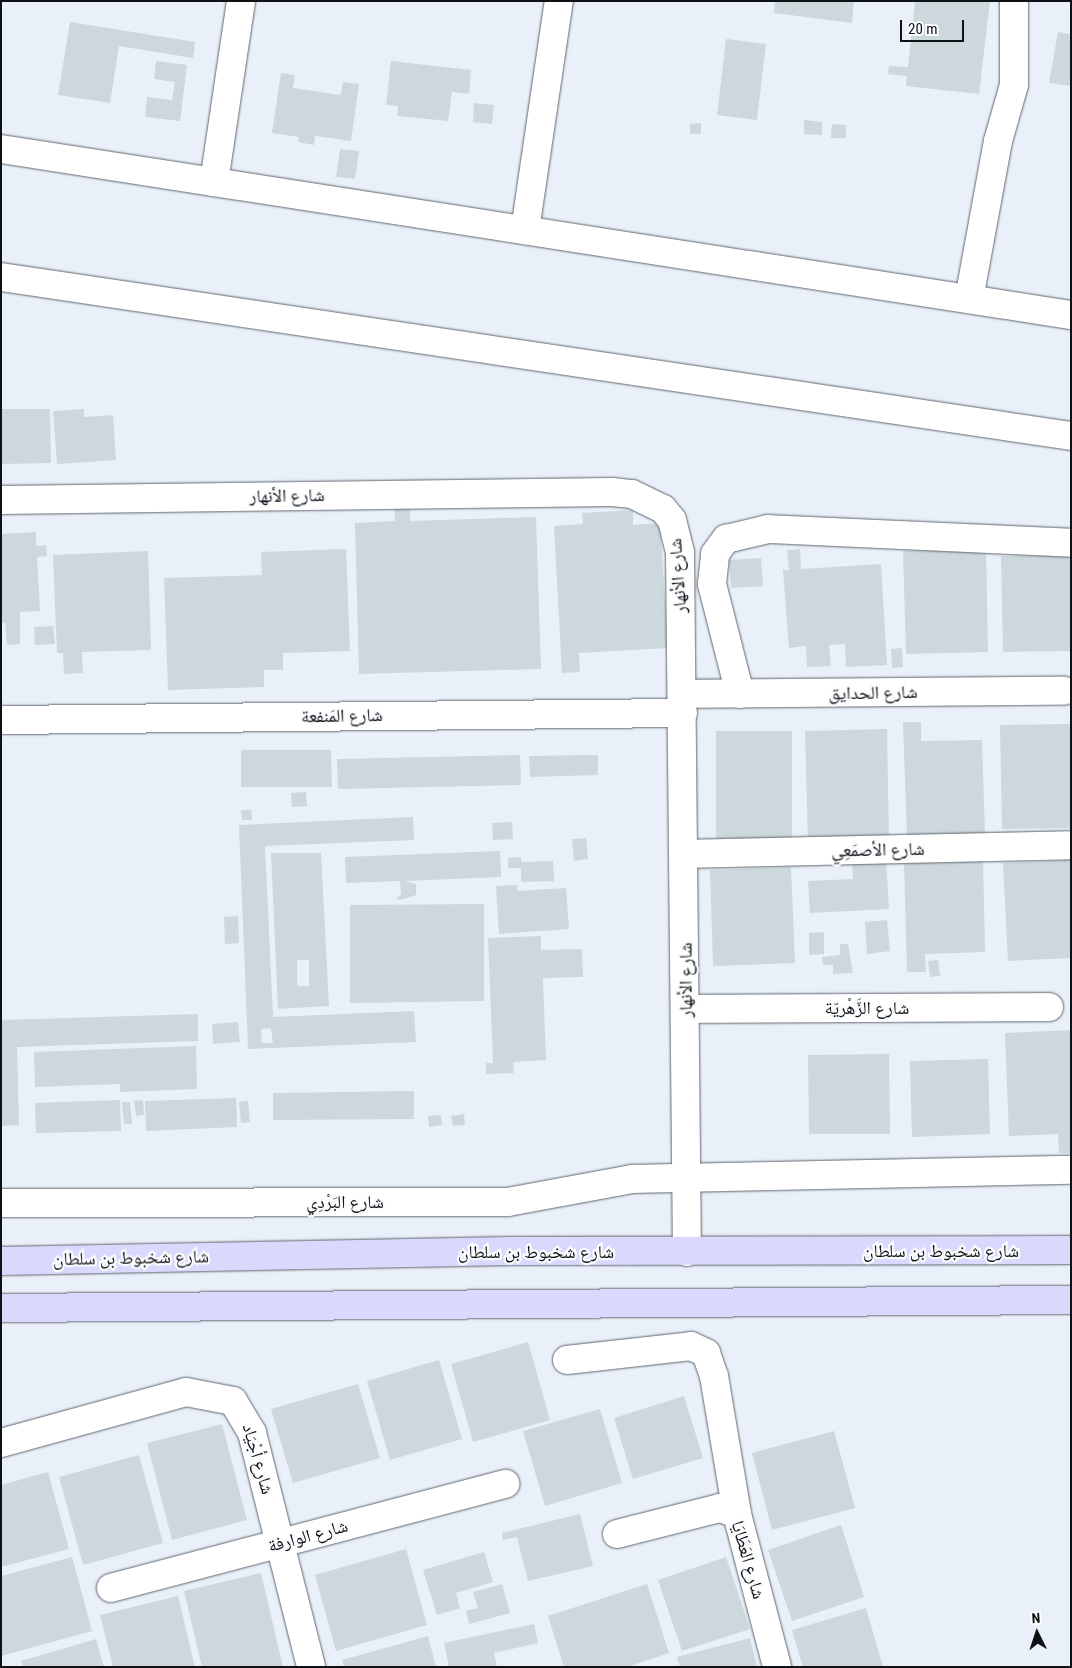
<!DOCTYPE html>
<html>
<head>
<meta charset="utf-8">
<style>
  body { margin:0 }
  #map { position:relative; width:1072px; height:1668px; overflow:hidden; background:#e9f0f9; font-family:"Roboto Condensed","Noto Naskh Arabic",sans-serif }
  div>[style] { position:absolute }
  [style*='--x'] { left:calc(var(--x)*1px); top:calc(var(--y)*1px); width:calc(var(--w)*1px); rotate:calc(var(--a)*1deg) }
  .building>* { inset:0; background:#ccd8dc }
  .roads { filter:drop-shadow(0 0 1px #60666d) drop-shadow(0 0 1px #60666d) }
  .minor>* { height:28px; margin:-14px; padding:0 14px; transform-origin:14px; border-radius:14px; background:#fff }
  .major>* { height:28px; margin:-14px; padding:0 14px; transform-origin:14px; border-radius:14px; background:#dad8fc }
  span { translate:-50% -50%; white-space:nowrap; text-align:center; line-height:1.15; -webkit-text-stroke:4.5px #fbfcfe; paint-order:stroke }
  .street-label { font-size:18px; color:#0f1215 }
  .frame { position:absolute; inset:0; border:2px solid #0f1215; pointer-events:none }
  .north { position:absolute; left:1012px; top:1608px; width:50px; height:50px; -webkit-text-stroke:4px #fbfcfe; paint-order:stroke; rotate:356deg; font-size:14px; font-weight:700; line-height:20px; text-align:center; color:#0f1215 }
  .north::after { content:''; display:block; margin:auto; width:18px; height:22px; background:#0f1215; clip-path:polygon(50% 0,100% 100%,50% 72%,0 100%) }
  .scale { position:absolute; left:900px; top:20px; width:64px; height:22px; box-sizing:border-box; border:2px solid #0f1215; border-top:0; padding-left:6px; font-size:15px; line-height:18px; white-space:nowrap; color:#0f1215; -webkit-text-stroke:4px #fbfcfe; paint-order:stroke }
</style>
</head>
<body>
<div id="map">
  <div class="building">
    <div style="clip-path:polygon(775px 1px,854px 1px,852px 23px,774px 13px)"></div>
    <div style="clip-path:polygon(915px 1px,990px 1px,979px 94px,906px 86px,907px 76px,888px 74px,889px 66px,908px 67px)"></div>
    <div style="clip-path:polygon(70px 22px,195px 42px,193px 58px,119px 46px,110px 103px,58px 95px)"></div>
    <div style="clip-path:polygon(1058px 32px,1071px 34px,1071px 86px,1049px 83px)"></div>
    <div style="clip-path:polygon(726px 39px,766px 44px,757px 120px,717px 115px)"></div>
    <div style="clip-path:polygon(156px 61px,187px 65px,180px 121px,145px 117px,147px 97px,172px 100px,175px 82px,154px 79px)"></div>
    <div style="clip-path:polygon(391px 61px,471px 70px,469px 94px,452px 92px,448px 121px,397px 116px,398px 106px,386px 105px)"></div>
    <div style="clip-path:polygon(281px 73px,295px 75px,293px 88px,341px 95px,343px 82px,359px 84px,351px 141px,315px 136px,314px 145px,298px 142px,299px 137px,272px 133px)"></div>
    <div style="clip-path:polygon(474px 103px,494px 105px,492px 124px,473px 122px)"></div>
    <div style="clip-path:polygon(804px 120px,822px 122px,822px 135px,804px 134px)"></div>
    <div style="clip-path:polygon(701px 123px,701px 134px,690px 134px,690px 124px)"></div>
    <div style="clip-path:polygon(832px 124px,846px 125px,846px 138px,831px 138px)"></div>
    <div style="clip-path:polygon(340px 149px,359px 151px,355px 179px,336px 177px)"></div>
    <div style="clip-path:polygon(1px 409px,50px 409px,51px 463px,1px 464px)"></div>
    <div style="clip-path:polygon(84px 409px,84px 417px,113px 415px,116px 460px,57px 464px,53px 411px)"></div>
    <div style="clip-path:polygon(394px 503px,410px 503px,410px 521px,536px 517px,541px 669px,359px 674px,355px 523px,395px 521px)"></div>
    <div style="clip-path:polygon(633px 510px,633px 525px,660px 523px,668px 648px,579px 653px,580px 672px,562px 673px,554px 526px,583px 524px,582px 513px)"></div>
    <div style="clip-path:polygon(36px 532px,36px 546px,46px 545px,47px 556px,37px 557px,40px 611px,20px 612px,20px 644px,7px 645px,5px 623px,1px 623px,1px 534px)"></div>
    <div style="clip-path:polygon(346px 549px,350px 651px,283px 653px,283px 670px,264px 670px,264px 687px,168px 690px,164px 578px,262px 575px,261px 552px)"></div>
    <div style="clip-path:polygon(800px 549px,801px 569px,881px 564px,887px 665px,846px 667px,845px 644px,829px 645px,831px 666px,807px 667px,806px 646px,789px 648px,783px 570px,789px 570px,787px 550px)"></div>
    <div style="clip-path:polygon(986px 549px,988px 652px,906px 654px,903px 551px)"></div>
    <div style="clip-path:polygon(148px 551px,151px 650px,82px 652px,83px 673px,64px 674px,63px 653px,57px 653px,53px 555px)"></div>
    <div style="clip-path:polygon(1071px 555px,1071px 651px,1003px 652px,1001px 556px)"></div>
    <div style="clip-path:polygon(761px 558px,763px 586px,731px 588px,729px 560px)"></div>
    <div style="clip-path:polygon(53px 626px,55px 644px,35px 645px,34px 627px)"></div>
    <div style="clip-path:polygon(902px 648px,903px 667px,892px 668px,891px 649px)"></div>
    <div style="clip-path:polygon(903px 722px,921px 722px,921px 741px,982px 740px,985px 834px,907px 837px)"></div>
    <div style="clip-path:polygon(1071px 724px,1071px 828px,1002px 829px,1000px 725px)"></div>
    <div style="clip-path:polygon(887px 729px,889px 842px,808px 844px,805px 731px)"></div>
    <div style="clip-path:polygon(716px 731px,792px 731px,792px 845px,716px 845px)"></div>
    <div style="clip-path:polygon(241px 750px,331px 750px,332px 787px,241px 787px)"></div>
    <div style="clip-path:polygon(520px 755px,521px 785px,338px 789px,337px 759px)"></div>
    <div style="clip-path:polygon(598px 755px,598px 775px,530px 777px,529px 756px)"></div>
    <div style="clip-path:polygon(306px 792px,307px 806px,292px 807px,291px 793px)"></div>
    <div style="clip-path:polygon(241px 810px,251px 810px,252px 820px,242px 820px)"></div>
    <div style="clip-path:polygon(evenodd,413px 817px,414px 840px,265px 846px,273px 1017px,414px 1011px,416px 1042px,248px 1049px,239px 825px,413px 817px,271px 1028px,273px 1043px,262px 1043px,261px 1029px,271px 1028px)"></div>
    <div style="clip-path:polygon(512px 822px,513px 839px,493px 840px,492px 823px)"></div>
    <div style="clip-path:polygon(586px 838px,588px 859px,574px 861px,572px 839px)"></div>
    <div style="clip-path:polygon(500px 851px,501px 877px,404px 881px,416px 884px,416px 895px,404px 899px,396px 900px,401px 894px,400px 881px,346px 883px,345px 857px)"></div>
    <div style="clip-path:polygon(evenodd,271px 853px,321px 853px,329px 1006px,278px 1009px,271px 853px,297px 960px,309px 960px,309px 986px,297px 986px,297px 960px)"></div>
    <div style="clip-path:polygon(521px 857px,521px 862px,553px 861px,554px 881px,521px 882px,521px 868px,508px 868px,508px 858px)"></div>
    <div style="clip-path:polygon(886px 859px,889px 909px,810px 913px,808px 881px,853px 879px,852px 861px)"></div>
    <div style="clip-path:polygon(983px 860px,985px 952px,925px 954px,926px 972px,907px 972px,904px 862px)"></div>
    <div style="clip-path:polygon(1071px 860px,1071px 958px,1008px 961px,1003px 863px)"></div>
    <div style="clip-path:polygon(791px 867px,795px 963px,713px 966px,710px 870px)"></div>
    <div style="clip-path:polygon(517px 885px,517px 891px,566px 888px,569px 929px,499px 934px,496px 886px)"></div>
    <div style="clip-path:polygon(484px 904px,484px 1001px,350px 1003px,350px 905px)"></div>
    <div style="clip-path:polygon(238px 916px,239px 943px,225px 944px,224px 917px)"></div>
    <div style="clip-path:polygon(887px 920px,890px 951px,867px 954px,865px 922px)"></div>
    <div style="clip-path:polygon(824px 932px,824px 954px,809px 955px,809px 933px)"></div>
    <div style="clip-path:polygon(541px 936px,541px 950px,582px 949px,583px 977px,543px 978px,546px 1060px,513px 1062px,514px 1073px,486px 1074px,486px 1063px,493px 1063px,488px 938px)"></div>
    <div style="clip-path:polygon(840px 944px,848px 944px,853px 973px,833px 974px,833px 965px,823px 965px,822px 957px,840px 955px)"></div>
    <div style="clip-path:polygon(938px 960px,940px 976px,930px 977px,928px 961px)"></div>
    <div style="clip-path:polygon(198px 1014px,198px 1041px,17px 1047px,19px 1125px,1px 1126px,1px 1020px)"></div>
    <div style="clip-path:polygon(238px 1022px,240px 1042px,213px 1044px,212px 1024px)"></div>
    <div style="clip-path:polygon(1071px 1030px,1071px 1153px,1059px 1153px,1058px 1134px,1009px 1136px,1005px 1033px)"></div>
    <div style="clip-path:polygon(196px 1046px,197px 1089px,120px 1092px,120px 1084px,35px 1087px,34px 1052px)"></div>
    <div style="clip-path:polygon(889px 1054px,890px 1134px,809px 1134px,808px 1055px)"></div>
    <div style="clip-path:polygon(988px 1059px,990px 1134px,912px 1137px,910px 1061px)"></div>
    <div style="clip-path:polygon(414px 1091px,414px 1119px,273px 1120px,273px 1093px)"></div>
    <div style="clip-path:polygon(236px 1098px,237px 1127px,146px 1131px,145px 1101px)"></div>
    <div style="clip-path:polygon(120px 1100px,121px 1131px,36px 1133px,35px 1103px)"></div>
    <div style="clip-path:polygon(143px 1100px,144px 1115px,136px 1116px,134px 1101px)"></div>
    <div style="clip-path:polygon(248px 1101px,250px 1122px,241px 1123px,239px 1102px)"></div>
    <div style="clip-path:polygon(122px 1102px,130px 1102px,132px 1124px,124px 1124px)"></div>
    <div style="clip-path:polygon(464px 1114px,465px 1125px,453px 1126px,451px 1116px)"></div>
    <div style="clip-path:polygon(441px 1115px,442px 1125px,429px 1127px,428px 1116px)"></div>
    <div style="clip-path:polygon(528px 1342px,550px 1420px,473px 1442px,451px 1364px)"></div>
    <div style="clip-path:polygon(439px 1360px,462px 1439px,390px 1460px,367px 1381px)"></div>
    <div style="clip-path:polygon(358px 1384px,380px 1458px,293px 1483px,271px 1409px)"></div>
    <div style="clip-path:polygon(684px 1396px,703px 1458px,633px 1479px,614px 1418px)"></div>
    <div style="clip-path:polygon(600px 1409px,622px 1483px,545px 1506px,523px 1431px)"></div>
    <div style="clip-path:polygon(222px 1424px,247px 1520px,172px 1540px,147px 1443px)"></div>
    <div style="clip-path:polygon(834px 1431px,855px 1508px,772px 1530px,752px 1453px)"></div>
    <div style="clip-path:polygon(139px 1455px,163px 1543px,83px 1565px,59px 1477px)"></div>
    <div style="clip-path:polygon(48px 1472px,69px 1549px,1px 1567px,1px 1485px)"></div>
    <div style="clip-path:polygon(580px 1514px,593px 1566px,528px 1581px,517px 1537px,503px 1540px,502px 1533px)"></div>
    <div style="clip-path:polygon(841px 1525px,864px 1597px,792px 1621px,768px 1550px)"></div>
    <div style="clip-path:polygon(406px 1549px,427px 1625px,336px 1651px,315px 1575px)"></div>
    <div style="clip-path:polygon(484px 1552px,493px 1582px,456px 1593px,460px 1608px,437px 1615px,423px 1570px)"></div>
    <div style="clip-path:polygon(72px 1557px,92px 1631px,1px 1656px,1px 1576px)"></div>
    <div style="clip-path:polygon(726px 1557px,750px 1629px,682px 1651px,658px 1580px)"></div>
    <div style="clip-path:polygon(261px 1573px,283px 1667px,202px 1667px,184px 1591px)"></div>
    <div style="clip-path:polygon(502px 1584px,510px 1613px,469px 1624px,466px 1611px,478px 1608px,473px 1592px)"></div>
    <div style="clip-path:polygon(647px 1584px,669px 1653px,627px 1667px,564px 1667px,548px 1616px)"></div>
    <div style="clip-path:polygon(178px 1596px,195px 1667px,113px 1667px,100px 1615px)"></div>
    <div style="clip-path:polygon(866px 1608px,883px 1667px,803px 1667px,792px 1630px)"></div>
    <div style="clip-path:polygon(534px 1624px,538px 1643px,494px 1653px,497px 1667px,449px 1667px,444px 1643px)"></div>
    <div style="clip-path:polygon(428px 1636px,436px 1667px,344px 1667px,342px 1660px)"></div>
    <div style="clip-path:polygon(750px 1638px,757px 1667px,680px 1667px,677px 1657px)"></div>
    <div style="clip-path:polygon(96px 1639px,104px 1667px,23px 1667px,21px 1661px)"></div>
  </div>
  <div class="roads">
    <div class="minor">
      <div style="--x:1;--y:149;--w:1083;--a:8.82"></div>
      <div style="--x:214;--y:182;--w:183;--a:-81.5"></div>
      <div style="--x:525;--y:230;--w:232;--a:-81.6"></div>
      <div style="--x:1;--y:277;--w:1082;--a:8.45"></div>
      <div style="--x:969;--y:299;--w:161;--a:-79.6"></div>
      <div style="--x:998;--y:141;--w:58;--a:-74.1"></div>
      <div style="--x:1014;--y:85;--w:84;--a:-90"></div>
      <div style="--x:1;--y:500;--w:611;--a:-0.75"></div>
      <div style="--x:612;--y:492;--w:20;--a:6"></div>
      <div style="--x:632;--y:494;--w:34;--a:26"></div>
      <div style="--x:663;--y:509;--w:14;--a:51"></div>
      <div style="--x:672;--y:520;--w:34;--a:76"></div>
      <div style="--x:680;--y:553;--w:699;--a:89.43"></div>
      <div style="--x:683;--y:694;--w:381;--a:-0.5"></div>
      <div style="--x:740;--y:694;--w:114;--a:-104.3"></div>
      <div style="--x:712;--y:584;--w:30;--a:-84"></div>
      <div style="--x:715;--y:554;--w:19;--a:-54"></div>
      <div style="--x:726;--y:539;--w:43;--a:-13.4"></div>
      <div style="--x:768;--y:529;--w:303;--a:2.6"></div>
      <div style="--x:1;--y:720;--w:682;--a:-0.59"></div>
      <div style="--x:685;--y:854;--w:386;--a:-1.3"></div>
      <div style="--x:686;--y:1009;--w:363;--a:-0.3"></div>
      <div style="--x:1;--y:1203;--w:507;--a:-0.11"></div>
      <div style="--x:508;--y:1202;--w:126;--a:-10.5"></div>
      <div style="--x:632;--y:1179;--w:439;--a:-1.2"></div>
      <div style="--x:567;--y:1360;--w:125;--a:-6.4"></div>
      <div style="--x:691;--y:1346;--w:17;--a:25"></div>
      <div style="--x:706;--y:1353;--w:24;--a:71"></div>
      <div style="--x:714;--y:1376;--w:140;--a:80.5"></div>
      <div style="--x:1;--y:1443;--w:192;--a:-15.4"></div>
      <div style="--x:186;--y:1392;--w:48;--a:10.8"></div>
      <div style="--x:233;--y:1401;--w:37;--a:59"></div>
      <div style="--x:252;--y:1433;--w:241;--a:75.8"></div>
      <div style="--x:617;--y:1534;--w:106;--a:-14.2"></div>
      <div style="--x:720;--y:1508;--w:18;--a:19"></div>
      <div style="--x:737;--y:1514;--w:158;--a:75.3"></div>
      <div style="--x:111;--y:1588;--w:408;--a:-14.8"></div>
    </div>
    <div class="major">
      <div style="--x:1;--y:1261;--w:508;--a:-1.13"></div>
      <div style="--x:509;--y:1251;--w:562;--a:-0.1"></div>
      <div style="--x:1;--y:1308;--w:1070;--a:-0.43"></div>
    </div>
  </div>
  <div class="street-label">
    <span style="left:287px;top:496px;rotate:-1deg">شارع الأنهار</span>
    <span style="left:678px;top:576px;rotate:-94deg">شارع الأنهار</span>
    <span style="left:873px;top:693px;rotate:-1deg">شارع الحدايق</span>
    <span style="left:342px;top:716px;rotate:-1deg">شارع المَنفعة</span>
    <span style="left:878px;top:850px;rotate:-1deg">شارع الأصمَعِي</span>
    <span style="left:686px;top:980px;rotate:-90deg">شارع الأنهار</span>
    <span style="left:867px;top:1008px">شارع الزَّهْريّة</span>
    <span style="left:345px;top:1202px">شارع البَرْدِي</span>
    <span style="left:941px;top:1251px">شارع شخبوط بن سلطان</span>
    <span style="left:536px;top:1252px">شارع شخبوط بن سلطان</span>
    <span style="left:131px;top:1258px;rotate:-1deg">شارع شخبوط بن سلطان</span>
    <span style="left:258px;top:1459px;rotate:74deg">شارع أجْيَاد</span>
    <span style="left:308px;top:1536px;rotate:-15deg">شارع الوارفة</span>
    <span style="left:748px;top:1560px;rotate:74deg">شارع العَطَايَا</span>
  </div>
  <div class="frame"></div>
  <div class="north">N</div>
  <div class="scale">20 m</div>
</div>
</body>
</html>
